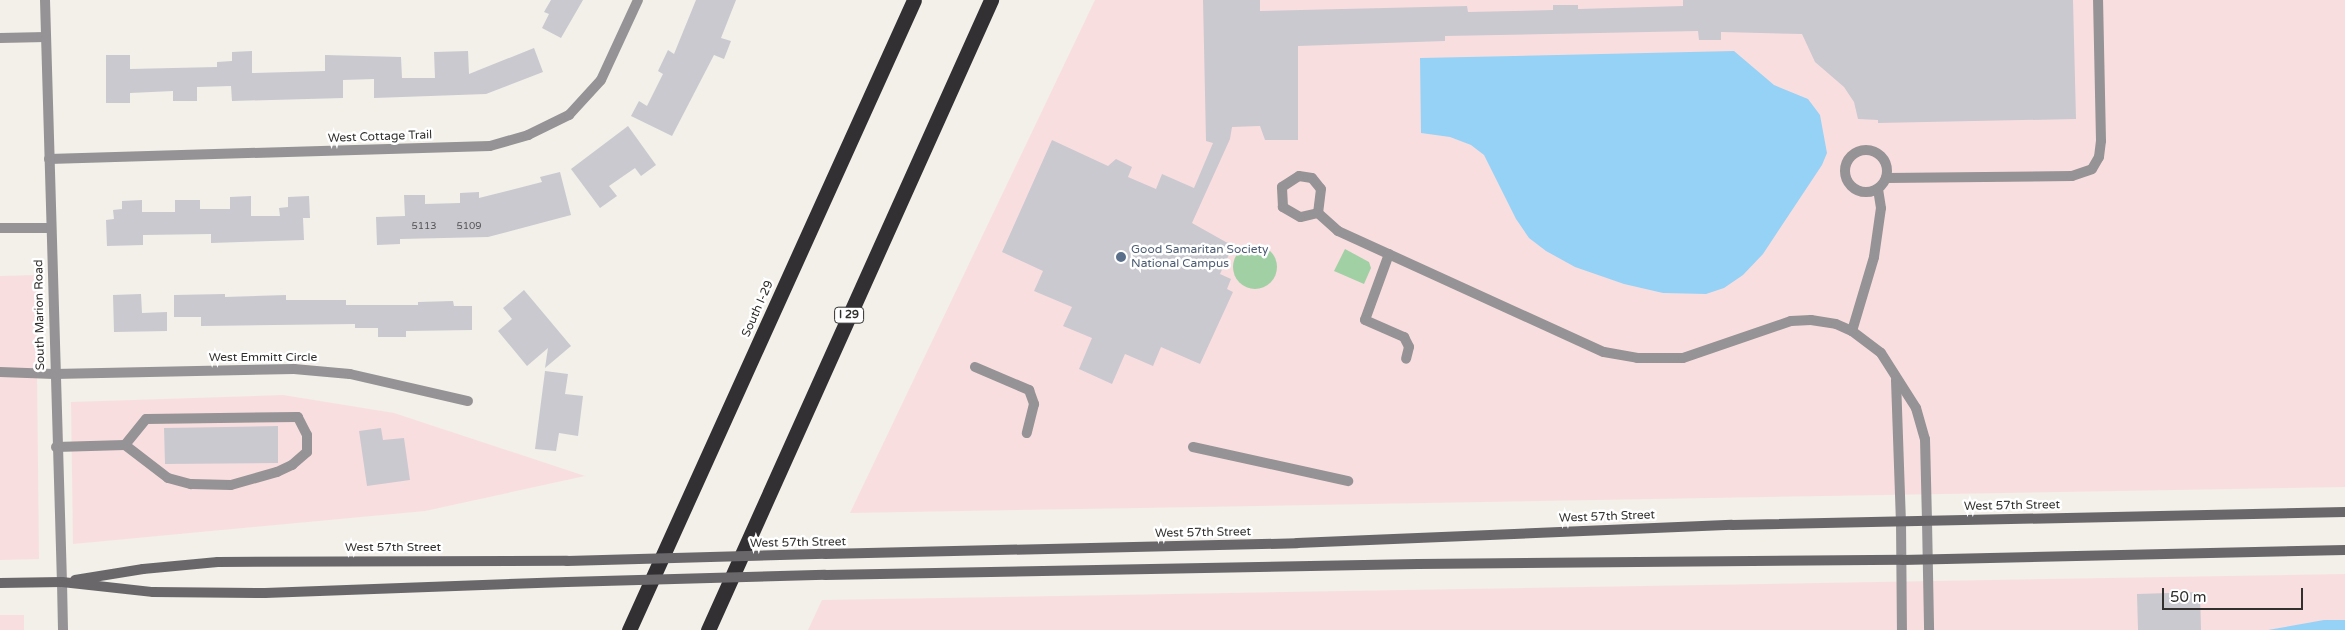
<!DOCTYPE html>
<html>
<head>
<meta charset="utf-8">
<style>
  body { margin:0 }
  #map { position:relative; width:2345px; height:630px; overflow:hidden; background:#f2f0e9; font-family:"Varela Round",sans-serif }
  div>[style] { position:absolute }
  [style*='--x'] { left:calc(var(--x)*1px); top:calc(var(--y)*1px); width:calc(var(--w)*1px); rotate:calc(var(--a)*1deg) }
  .commercial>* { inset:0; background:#f9dee0 }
  .green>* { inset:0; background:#a2d0a5 }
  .round { border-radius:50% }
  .water>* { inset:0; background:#96d2f6 }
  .building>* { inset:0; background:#cac9d0 }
  .service>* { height:10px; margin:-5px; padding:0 5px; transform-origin:5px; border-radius:5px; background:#959395 }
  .service>.ring { margin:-5px; padding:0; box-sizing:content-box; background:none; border:10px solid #959395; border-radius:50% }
  .minor>* { height:10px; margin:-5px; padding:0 5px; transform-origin:5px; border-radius:5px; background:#959395 }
  .tertiary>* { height:10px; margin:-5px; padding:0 5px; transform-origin:5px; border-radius:5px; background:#959395 }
  .secondary>* { height:10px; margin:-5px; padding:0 5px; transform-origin:5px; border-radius:5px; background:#6a676b }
  .motorway>* { height:15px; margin:-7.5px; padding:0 7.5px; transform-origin:7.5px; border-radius:7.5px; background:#333034 }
  .secondary-bridge>* { height:10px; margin:-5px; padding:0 5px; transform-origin:5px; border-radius:5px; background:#6a676b }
  .dots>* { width:14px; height:14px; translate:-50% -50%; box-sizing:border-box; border:2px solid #fff; border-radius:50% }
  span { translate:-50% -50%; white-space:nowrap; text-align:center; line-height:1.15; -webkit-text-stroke:5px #fff; paint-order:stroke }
  .number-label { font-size:10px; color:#575656 }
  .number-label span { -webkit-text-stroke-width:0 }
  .shield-label span { padding:1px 4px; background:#fff; border:1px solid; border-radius:4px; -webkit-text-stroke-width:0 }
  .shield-label { font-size:11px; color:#31302e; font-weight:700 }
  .street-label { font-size:12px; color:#31302e }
  .service-label { font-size:12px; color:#4e5e75 }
  .left { translate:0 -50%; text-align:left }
  .scale { position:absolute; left:2162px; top:588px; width:141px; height:22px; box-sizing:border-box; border:2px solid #31302e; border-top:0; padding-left:6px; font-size:15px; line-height:18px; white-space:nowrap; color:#31302e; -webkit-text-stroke:4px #fff; paint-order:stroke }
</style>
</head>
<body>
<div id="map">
  <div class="commercial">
    <div style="clip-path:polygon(1095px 0,2345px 0,2345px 487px,850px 513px)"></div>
    <div style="clip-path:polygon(36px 275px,39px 559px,0 560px,0 276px)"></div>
    <div style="clip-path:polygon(283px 395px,394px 413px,585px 476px,425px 511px,73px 544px,71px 402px)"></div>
    <div style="clip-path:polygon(2345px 574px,2345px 630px,808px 630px,822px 600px)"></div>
    <div style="clip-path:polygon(0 615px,24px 615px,24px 630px,0 630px)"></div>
  </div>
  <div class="green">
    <div class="round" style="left:1233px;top:245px;width:44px;height:44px"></div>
    <div style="clip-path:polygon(1345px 249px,1369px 262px,1371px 268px,1364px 284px,1334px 271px)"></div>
  </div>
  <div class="water">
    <div style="clip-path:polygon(1734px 51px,1774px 85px,1808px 99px,1820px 115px,1827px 153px,1822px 165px,1763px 254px,1743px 275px,1724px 288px,1706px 294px,1663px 293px,1624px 284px,1575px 267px,1546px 251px,1529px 238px,1516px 219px,1484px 155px,1471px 145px,1450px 137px,1421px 133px,1420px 58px)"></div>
    <div style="clip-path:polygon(2324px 620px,2345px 620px,2345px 630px,2268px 630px)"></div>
  </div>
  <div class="building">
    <div style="clip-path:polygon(551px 0,583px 0,561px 38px,542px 28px,549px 14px,544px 12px)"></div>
    <div style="clip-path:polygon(696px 0,736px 0,721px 38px,731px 41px,724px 59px,714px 55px,672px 136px,631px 116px,639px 101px,647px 106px,663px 74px,658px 71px,668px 50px,674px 54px)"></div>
    <div style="clip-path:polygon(1203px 0,1260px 0,1260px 11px,1467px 6px,1468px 12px,1553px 10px,1553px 5px,1578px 5px,1578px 9px,1683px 6px,1683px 0,2073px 0,2076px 119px,1878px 123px,1878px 120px,1858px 119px,1854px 102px,1844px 87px,1815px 62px,1802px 34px,1721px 32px,1721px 40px,1699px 40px,1698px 31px,1445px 36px,1445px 41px,1298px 46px,1298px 140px,1265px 140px,1260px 126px,1232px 127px,1230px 139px,1192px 223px,1233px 246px,1220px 274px,1231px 279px,1227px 289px,1233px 292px,1200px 364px,1161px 347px,1153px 366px,1125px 354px,1112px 384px,1079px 369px,1092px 338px,1063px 326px,1072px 307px,1034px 291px,1043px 271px,1002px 252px,1052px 140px,1108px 166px,1116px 159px,1132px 167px,1128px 177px,1156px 189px,1162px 174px,1194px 188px,1213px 143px,1206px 141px)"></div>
    <div style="clip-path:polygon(534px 48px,543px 72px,486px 94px,374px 98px,374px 79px,343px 80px,343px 98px,232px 101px,231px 86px,197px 87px,197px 101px,173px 101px,173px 91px,130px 93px,130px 103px,106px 103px,106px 55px,130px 55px,130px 69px,217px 67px,217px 62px,232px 61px,232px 52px,252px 51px,252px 73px,325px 71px,325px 55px,401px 57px,402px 78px,435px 78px,434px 52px,468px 51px,469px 74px)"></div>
    <div style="clip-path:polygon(628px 126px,656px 165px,641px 176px,635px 168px,609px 186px,617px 196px,600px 208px,571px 169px)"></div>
    <div style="clip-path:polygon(560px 172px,571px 215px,488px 237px,400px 239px,400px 244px,377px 245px,376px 217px,405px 216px,404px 195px,425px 195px,425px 204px,460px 203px,460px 193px,479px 192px,479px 198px,542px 182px,540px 177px)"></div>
    <div style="clip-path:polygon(251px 196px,251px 216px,280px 216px,279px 208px,288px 207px,288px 197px,309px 196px,310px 218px,303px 218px,304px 240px,211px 243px,211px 234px,143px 235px,143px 245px,107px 246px,106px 220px,114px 219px,113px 210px,122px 209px,122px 201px,142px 200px,142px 212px,175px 212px,175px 200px,200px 200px,200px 209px,230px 209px,230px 197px)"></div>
    <div style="clip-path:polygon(524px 290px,571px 346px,545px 368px,548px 348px,527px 366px,498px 331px,512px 319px,503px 308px)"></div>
    <div style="clip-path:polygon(141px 294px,142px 313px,167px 312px,167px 331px,114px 332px,113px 295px)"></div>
    <div style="clip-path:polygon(225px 294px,225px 297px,286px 295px,286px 300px,346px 300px,346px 305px,418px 305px,418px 302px,453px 301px,454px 306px,472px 306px,472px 330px,406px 331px,406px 337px,378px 337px,378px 328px,355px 328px,355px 324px,201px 326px,201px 317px,174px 317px,174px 295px)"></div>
    <div style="clip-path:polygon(545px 371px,568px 374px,565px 394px,583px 396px,578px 436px,559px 433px,556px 451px,535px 449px)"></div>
    <div style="clip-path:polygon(278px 426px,278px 463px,165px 464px,164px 428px)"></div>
    <div style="clip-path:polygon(381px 428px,383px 440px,404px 438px,410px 480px,367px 486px,359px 431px)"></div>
    <div style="clip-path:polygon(2200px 592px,2201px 630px,2138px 630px,2137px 594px)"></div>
  </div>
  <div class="service">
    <div class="ring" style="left:1845px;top:150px;width:32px;height:32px"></div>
    <div style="--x:1299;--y:176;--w:13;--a:9"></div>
    <div style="--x:1312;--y:178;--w:14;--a:51"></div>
    <div style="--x:1321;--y:189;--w:24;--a:97"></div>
    <div style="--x:1318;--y:213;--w:18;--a:167"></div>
    <div style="--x:1300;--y:217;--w:20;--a:-150"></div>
    <div style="--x:1283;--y:207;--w:20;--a:-93"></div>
    <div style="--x:1282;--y:187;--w:20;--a:-33"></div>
    <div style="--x:1886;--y:178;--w:186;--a:-0.6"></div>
    <div style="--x:2072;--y:176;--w:21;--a:-19"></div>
    <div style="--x:2092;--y:169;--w:14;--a:-60"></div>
    <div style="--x:2099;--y:157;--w:16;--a:-83"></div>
    <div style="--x:2101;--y:141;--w:141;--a:-91.2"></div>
    <div style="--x:1318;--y:213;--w:27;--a:42"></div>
    <div style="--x:1338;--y:231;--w:292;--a:24.5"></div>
    <div style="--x:1604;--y:352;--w:34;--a:10"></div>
    <div style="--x:1637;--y:358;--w:46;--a:0"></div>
    <div style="--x:1683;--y:358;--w:114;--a:-18.9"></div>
    <div style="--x:1791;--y:321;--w:20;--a:-3"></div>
    <div style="--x:1811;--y:320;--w:25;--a:9"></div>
    <div style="--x:1836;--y:324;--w:17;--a:24"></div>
    <div style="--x:1852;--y:331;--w:36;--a:37"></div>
    <div style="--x:1881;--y:353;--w:65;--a:57.5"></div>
    <div style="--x:1916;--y:408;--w:32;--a:74"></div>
    <div style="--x:1925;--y:439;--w:82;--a:88.6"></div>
    <div style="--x:0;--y:228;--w:51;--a:0"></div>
    <div style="--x:1389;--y:254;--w:70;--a:110"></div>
    <div style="--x:1365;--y:320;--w:43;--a:23.6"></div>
    <div style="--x:1404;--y:337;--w:11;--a:63"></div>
    <div style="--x:1409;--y:347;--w:12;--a:104"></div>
    <div style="--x:1852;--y:331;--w:77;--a:-73.4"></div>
    <div style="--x:1874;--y:257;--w:49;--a:-81.9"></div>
    <div style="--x:1881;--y:208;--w:19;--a:-99"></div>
    <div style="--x:975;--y:367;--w:59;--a:23.1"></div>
    <div style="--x:1029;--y:390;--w:15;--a:70"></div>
    <div style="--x:1034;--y:404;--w:30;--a:104"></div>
    <div style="--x:0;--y:372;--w:54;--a:2.1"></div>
    <div style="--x:1896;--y:380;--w:142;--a:88"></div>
    <div style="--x:56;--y:447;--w:69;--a:-1.7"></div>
    <div style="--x:125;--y:445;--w:54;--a:37.5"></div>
    <div style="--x:168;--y:478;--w:24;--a:15"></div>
    <div style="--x:191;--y:484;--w:40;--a:1.4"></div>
    <div style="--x:231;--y:485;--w:48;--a:-15.8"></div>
    <div style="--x:277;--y:472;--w:17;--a:-25"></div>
    <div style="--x:292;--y:465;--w:20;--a:-41"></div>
    <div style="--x:307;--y:452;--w:17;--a:-90"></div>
    <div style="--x:307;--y:435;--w:20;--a:-117"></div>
    <div style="--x:298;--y:417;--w:152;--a:179.2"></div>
    <div style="--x:146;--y:419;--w:33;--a:129"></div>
    <div style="--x:1193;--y:447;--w:159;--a:12.4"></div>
  </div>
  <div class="minor">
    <div style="--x:0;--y:38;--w:46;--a:-1.2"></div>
    <div style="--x:49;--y:159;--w:441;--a:-1.7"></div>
    <div style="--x:490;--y:146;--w:40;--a:-16"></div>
    <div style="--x:528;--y:135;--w:46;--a:-26"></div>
    <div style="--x:569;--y:115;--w:47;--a:-47.6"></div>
    <div style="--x:601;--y:80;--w:88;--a:-65.2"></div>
    <div style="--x:54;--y:374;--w:240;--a:-1.2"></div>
    <div style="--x:294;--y:369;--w:56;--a:5.1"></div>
    <div style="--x:350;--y:374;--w:121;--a:12.9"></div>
    <div style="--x:1927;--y:521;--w:109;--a:88.9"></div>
    <div style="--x:1901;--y:522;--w:108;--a:89.5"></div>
    <div style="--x:62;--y:582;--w:48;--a:88.8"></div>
  </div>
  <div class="tertiary">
    <div style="--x:45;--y:0;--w:582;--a:88.33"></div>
  </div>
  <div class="secondary">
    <div style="--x:825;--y:554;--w:472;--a:-1.3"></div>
    <div style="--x:1297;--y:543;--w:435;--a:-2.4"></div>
    <div style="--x:1732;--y:525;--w:613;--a:-1.21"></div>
    <div style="--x:825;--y:575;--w:593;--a:-1.06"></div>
    <div style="--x:1418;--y:564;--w:484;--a:-0.5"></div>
    <div style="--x:1902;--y:560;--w:443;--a:-1.3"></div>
    <div style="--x:75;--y:580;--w:69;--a:-9.2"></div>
    <div style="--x:143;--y:569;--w:75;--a:-5.3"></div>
    <div style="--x:218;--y:562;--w:349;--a:-0.2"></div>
    <div style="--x:0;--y:583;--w:62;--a:-0.9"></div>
    <div style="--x:62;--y:582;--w:92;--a:6.3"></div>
    <div style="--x:153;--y:592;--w:112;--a:0.5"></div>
    <div style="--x:265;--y:593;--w:302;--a:-2.1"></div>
  </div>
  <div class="motorway">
    <div style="--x:629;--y:630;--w:691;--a:-65.66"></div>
    <div style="--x:708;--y:630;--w:691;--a:-65.81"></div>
  </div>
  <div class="secondary-bridge">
    <div style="--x:567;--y:561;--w:258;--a:-1.6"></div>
    <div style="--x:567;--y:582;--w:258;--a:-1.6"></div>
  </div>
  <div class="dots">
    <div style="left:1121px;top:257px;background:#5c6f8a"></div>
  </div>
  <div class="number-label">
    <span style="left:424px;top:227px">5113</span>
    <span style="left:469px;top:227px">5109</span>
  </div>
  <div class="shield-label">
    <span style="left:849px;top:315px">I 29</span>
  </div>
  <div class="street-label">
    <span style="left:380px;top:137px;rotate:-2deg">West Cottage Trail</span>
    <span style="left:758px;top:309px;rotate:-66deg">South I-29</span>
    <span style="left:40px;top:315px;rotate:-91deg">South Marion Road</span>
    <span style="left:263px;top:358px">West Emmitt Circle</span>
    <span style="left:2012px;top:506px;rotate:-1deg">West 57th Street</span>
    <span style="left:1607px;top:517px;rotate:-2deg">West 57th Street</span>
    <span style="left:1203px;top:533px;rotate:-1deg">West 57th Street</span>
    <span style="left:798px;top:543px;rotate:-1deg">West 57th Street</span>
    <span style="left:393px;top:548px">West 57th Street</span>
  </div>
  <div class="service-label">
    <span class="left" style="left:1131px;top:257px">Good Samaritan Society<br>National Campus</span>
  </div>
  <div class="scale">50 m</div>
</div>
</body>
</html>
